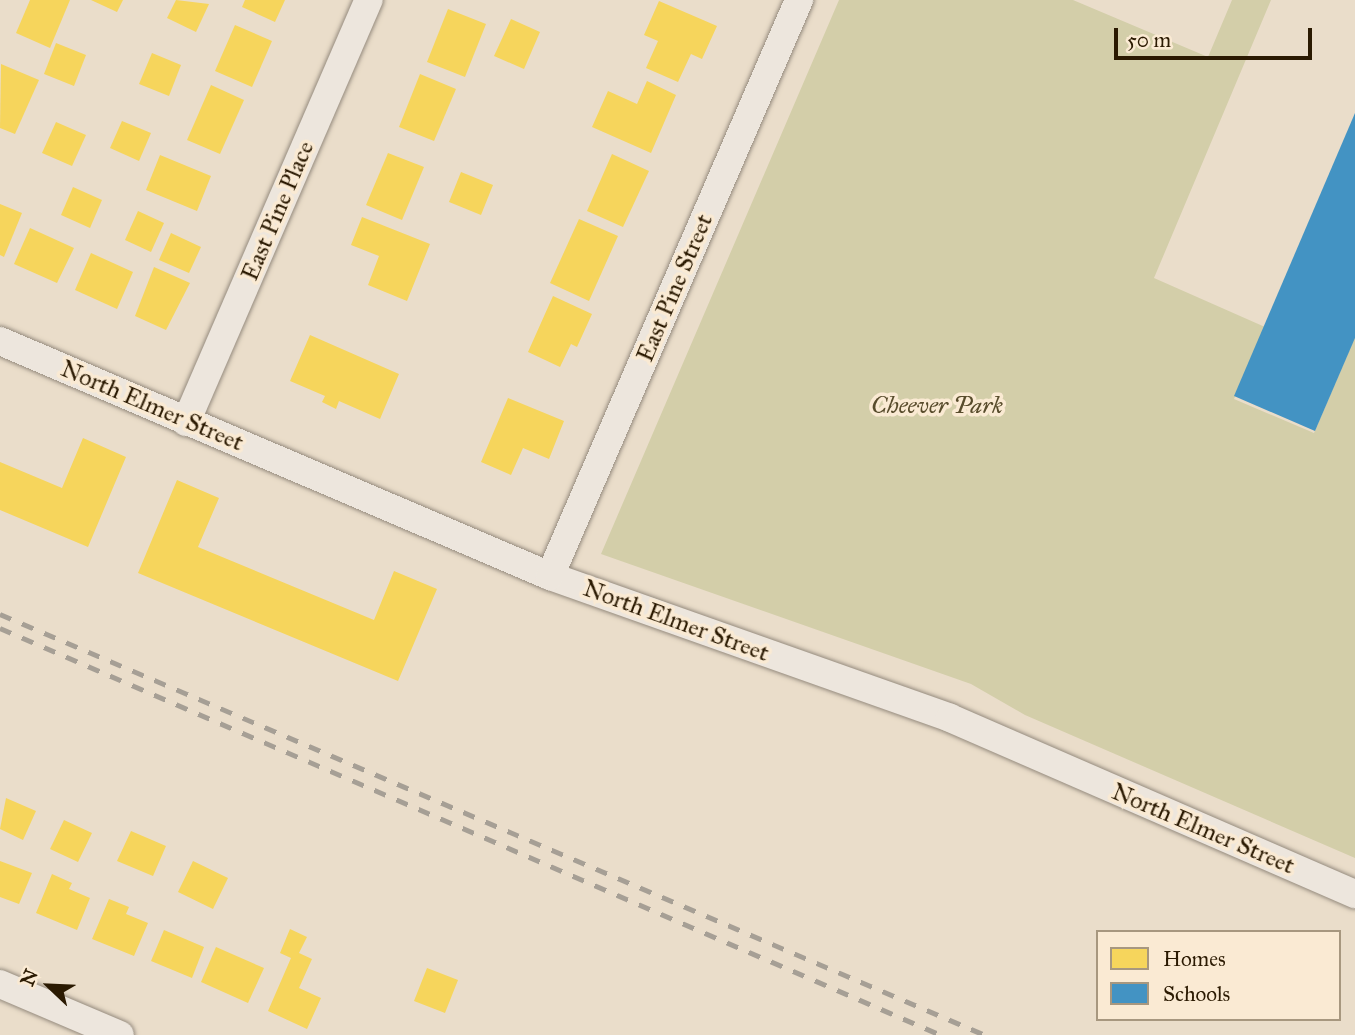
<!DOCTYPE html>
<html>
<head>
<meta charset="utf-8">
<style>
  body { margin:0 }
  #map { position:relative; width:1355px; height:1035px; overflow:hidden; background:#eaddca; font-family:"IM FELL Great Primer",serif }
  div>[style] { position:absolute }
  [style*='--x'] { left:calc(var(--x)*1px); top:calc(var(--y)*1px); width:calc(var(--w)*1px); rotate:calc(var(--a)*1deg) }
  .green>* { inset:0; background:#d3cea9 }
  .homes>* { inset:0; background:#f6d55c }
  .schools>* { inset:0; background:#4393c3 }
  .roads { filter:drop-shadow(0 0 2px #958b7e) drop-shadow(0 0 2px #958b7e) }
  .minor>* { height:28px; margin:-14px; padding:0 14px; transform-origin:14px; border-radius:14px; background:#ede6dd }
  .rail>* { height:5px; margin-top:-2.5px; transform-origin:0; background:repeating-linear-gradient(90deg,#a69f95 0 12px,transparent 0 24px) }
  span { translate:-50% -50%; white-space:nowrap; text-align:center; line-height:1.15; -webkit-text-stroke:7px #faead3; paint-order:stroke }
  .street-label { font-size:24px; color:#2b1a02 }
  .park-label { font-size:24px; color:#584c2c; font-style:italic }
  .legend { position:absolute; left:1096px; top:930px; width:245px; height:91px; box-sizing:border-box; background:#faead3; border:2px solid #a7977f; margin:0; padding:9px 12px; list-style:none; font-size:21px; color:#2b1a02 }
  .legend li { display:flex; align-items:center; gap:14px; height:35px }
  .legend b { width:35px; border:2px solid #a7977f }
  .north { position:absolute; left:14px; top:951px; width:70px; height:70px; -webkit-text-stroke:5px #faead3; paint-order:stroke; rotate:293deg; font-size:19px; font-weight:700; line-height:28px; text-align:center; color:#2b1a02 }
  .north::after { content:''; display:block; margin:auto; width:24px; height:32px; background:#2b1a02; clip-path:polygon(50% 0,100% 100%,50% 72%,0 100%) }
  .scale { position:absolute; left:1114px; top:28px; width:198px; height:32px; box-sizing:border-box; border:4px solid #2b1a02; border-top:0; padding-left:9px; font-size:21px; line-height:24px; white-space:nowrap; color:#2b1a02; -webkit-text-stroke:5px #faead3; paint-order:stroke }
</style>
</head>
<body>
<div id="map">
  <div class="green">
    <div style="clip-path:polygon(839px 0,1073px 0,1208px 57px,1232px 0,1271px 0,1154px 278px,1265px 327px,1234px 399px,1314px 433px,1355px 337px,1355px 858px,1025px 715px,971px 684px,601px 554px)"></div>
  </div>
  <div class="homes">
    <div style="clip-path:polygon(30px 0,70px 0,50px 48px,16px 33px)"></div>
    <div style="clip-path:polygon(91px 0,123px 0,117px 12px)"></div>
    <div style="clip-path:polygon(176px 0,209px 4px,196px 32px,167px 18px)"></div>
    <div style="clip-path:polygon(245px 0,285px 0,275px 22px,242px 7px)"></div>
    <div style="clip-path:polygon(659px 1px,717px 26px,702px 59px,691px 54px,678px 82px,646px 68px,658px 41px,644px 35px)"></div>
    <div style="clip-path:polygon(448px 9px,486px 24px,465px 77px,427px 62px)"></div>
    <div style="clip-path:polygon(511px 19px,540px 32px,524px 69px,494px 56px)"></div>
    <div style="clip-path:polygon(235px 25px,272px 41px,252px 87px,215px 71px)"></div>
    <div style="clip-path:polygon(56px 43px,86px 55px,74px 86px,44px 74px)"></div>
    <div style="clip-path:polygon(152px 53px,181px 65px,169px 96px,139px 84px)"></div>
    <div style="clip-path:polygon(1px 64px,39px 80px,15px 134px,0 128px)"></div>
    <div style="clip-path:polygon(420px 74px,456px 89px,434px 141px,399px 127px)"></div>
    <div style="clip-path:polygon(647px 81px,676px 95px,651px 153px,592px 127px,608px 91px,637px 104px)"></div>
    <div style="clip-path:polygon(211px 85px,244px 100px,220px 154px,187px 140px)"></div>
    <div style="clip-path:polygon(122px 121px,151px 133px,139px 161px,110px 148px)"></div>
    <div style="clip-path:polygon(56px 122px,86px 135px,72px 166px,42px 153px)"></div>
    <div style="clip-path:polygon(388px 153px,424px 167px,402px 220px,366px 205px)"></div>
    <div style="clip-path:polygon(612px 154px,649px 171px,623px 227px,587px 211px)"></div>
    <div style="clip-path:polygon(160px 155px,211px 176px,197px 211px,146px 190px)"></div>
    <div style="clip-path:polygon(461px 172px,493px 185px,481px 215px,449px 202px)"></div>
    <div style="clip-path:polygon(73px 187px,102px 200px,90px 228px,61px 215px)"></div>
    <div style="clip-path:polygon(0 204px,22px 213px,4px 257px,0 255px)"></div>
    <div style="clip-path:polygon(138px 211px,164px 223px,151px 252px,125px 240px)"></div>
    <div style="clip-path:polygon(362px 217px,430px 244px,407px 301px,368px 285px,379px 256px,351px 245px)"></div>
    <div style="clip-path:polygon(579px 219px,618px 236px,589px 301px,550px 283px)"></div>
    <div style="clip-path:polygon(30px 228px,74px 248px,57px 283px,14px 264px)"></div>
    <div style="clip-path:polygon(171px 233px,201px 247px,189px 273px,159px 260px)"></div>
    <div style="clip-path:polygon(91px 253px,133px 272px,117px 309px,75px 290px)"></div>
    <div style="clip-path:polygon(154px 267px,190px 283px,166px 330px,135px 316px)"></div>
    <div style="clip-path:polygon(553px 296px,592px 314px,577px 347px,571px 344px,560px 367px,528px 352px)"></div>
    <div style="clip-path:polygon(310px 335px,399px 374px,380px 419px,339px 401px,336px 409px,322px 402px,325px 396px,290px 381px)"></div>
    <div style="clip-path:polygon(508px 398px,564px 421px,549px 459px,523px 448px,511px 475px,481px 462px)"></div>
    <div style="clip-path:polygon(83px 438px,126px 457px,88px 547px,0 510px,0 462px,62px 488px)"></div>
    <div style="clip-path:polygon(177px 480px,219px 498px,198px 547px,374px 620px,394px 571px,437px 589px,398px 681px,138px 573px)"></div>
    <div style="clip-path:polygon(6px 798px,36px 811px,23px 840px,0 829px)"></div>
    <div style="clip-path:polygon(64px 820px,92px 833px,78px 862px,50px 849px)"></div>
    <div style="clip-path:polygon(131px 831px,166px 846px,153px 876px,117px 861px)"></div>
    <div style="clip-path:polygon(0 861px,32px 873px,19px 904px,0 897px)"></div>
    <div style="clip-path:polygon(193px 861px,228px 878px,213px 909px,178px 892px)"></div>
    <div style="clip-path:polygon(52px 874px,72px 883px,69px 889px,90px 898px,77px 930px,36px 913px)"></div>
    <div style="clip-path:polygon(109px 899px,129px 907px,126px 914px,148px 923px,134px 956px,92px 939px)"></div>
    <div style="clip-path:polygon(290px 929px,307px 937px,299px 953px,312px 959px,299px 988px,321px 998px,307px 1029px,268px 1011px,291px 958px,280px 953px)"></div>
    <div style="clip-path:polygon(164px 930px,204px 947px,192px 978px,151px 961px)"></div>
    <div style="clip-path:polygon(216px 947px,264px 968px,248px 1003px,201px 982px)"></div>
    <div style="clip-path:polygon(427px 968px,458px 980px,445px 1013px,414px 1001px)"></div>
  </div>
  <div class="schools">
    <div style="clip-path:polygon(1355px 113px,1355px 338px,1315px 431px,1234px 396px)"></div>
  </div>
  <div class="roads">
    <div class="minor">
      <div style="--x:0;--y:341;--w:598;--a:23.14"></div>
      <div style="--x:550;--y:576;--w:424;--a:19.5"></div>
      <div style="--x:950;--y:718;--w:442;--a:23.5"></div>
      <div style="--x:186;--y:422;--w:460;--a:-66.6"></div>
      <div style="--x:550;--y:576;--w:628;--a:-66.62"></div>
      <div style="--x:0;--y:984;--w:130;--a:23"></div>
    </div>
  </div>
  <div class="rail">
    <div style="--x:0;--y:614;--w:1071;--a:23.14"></div>
    <div style="--x:0;--y:628;--w:1025;--a:23.39"></div>
  </div>
  <div class="street-label">
    <span style="left:278px;top:211px;rotate:-67deg">East Pine Place</span>
    <span style="left:675px;top:288px;rotate:-67deg">East Pine Street</span>
    <span style="left:152px;top:406px;rotate:23deg">North Elmer Street</span>
    <span style="left:676px;top:621px;rotate:20deg">North Elmer Street</span>
    <span style="left:1203px;top:829px;rotate:23deg">North Elmer Street</span>
  </div>
  <div class="park-label">
    <span style="left:937px;top:406px">Cheever Park</span>
  </div>
  <ul class="legend">
  <li><b style="height:19px;background:#f6d55c"></b>Homes</li>
  <li><b style="height:19px;background:#4393c3"></b>Schools</li>
  </ul>
  <div class="north">N</div>
  <div class="scale">50 m</div>
</div>
</body>
</html>
